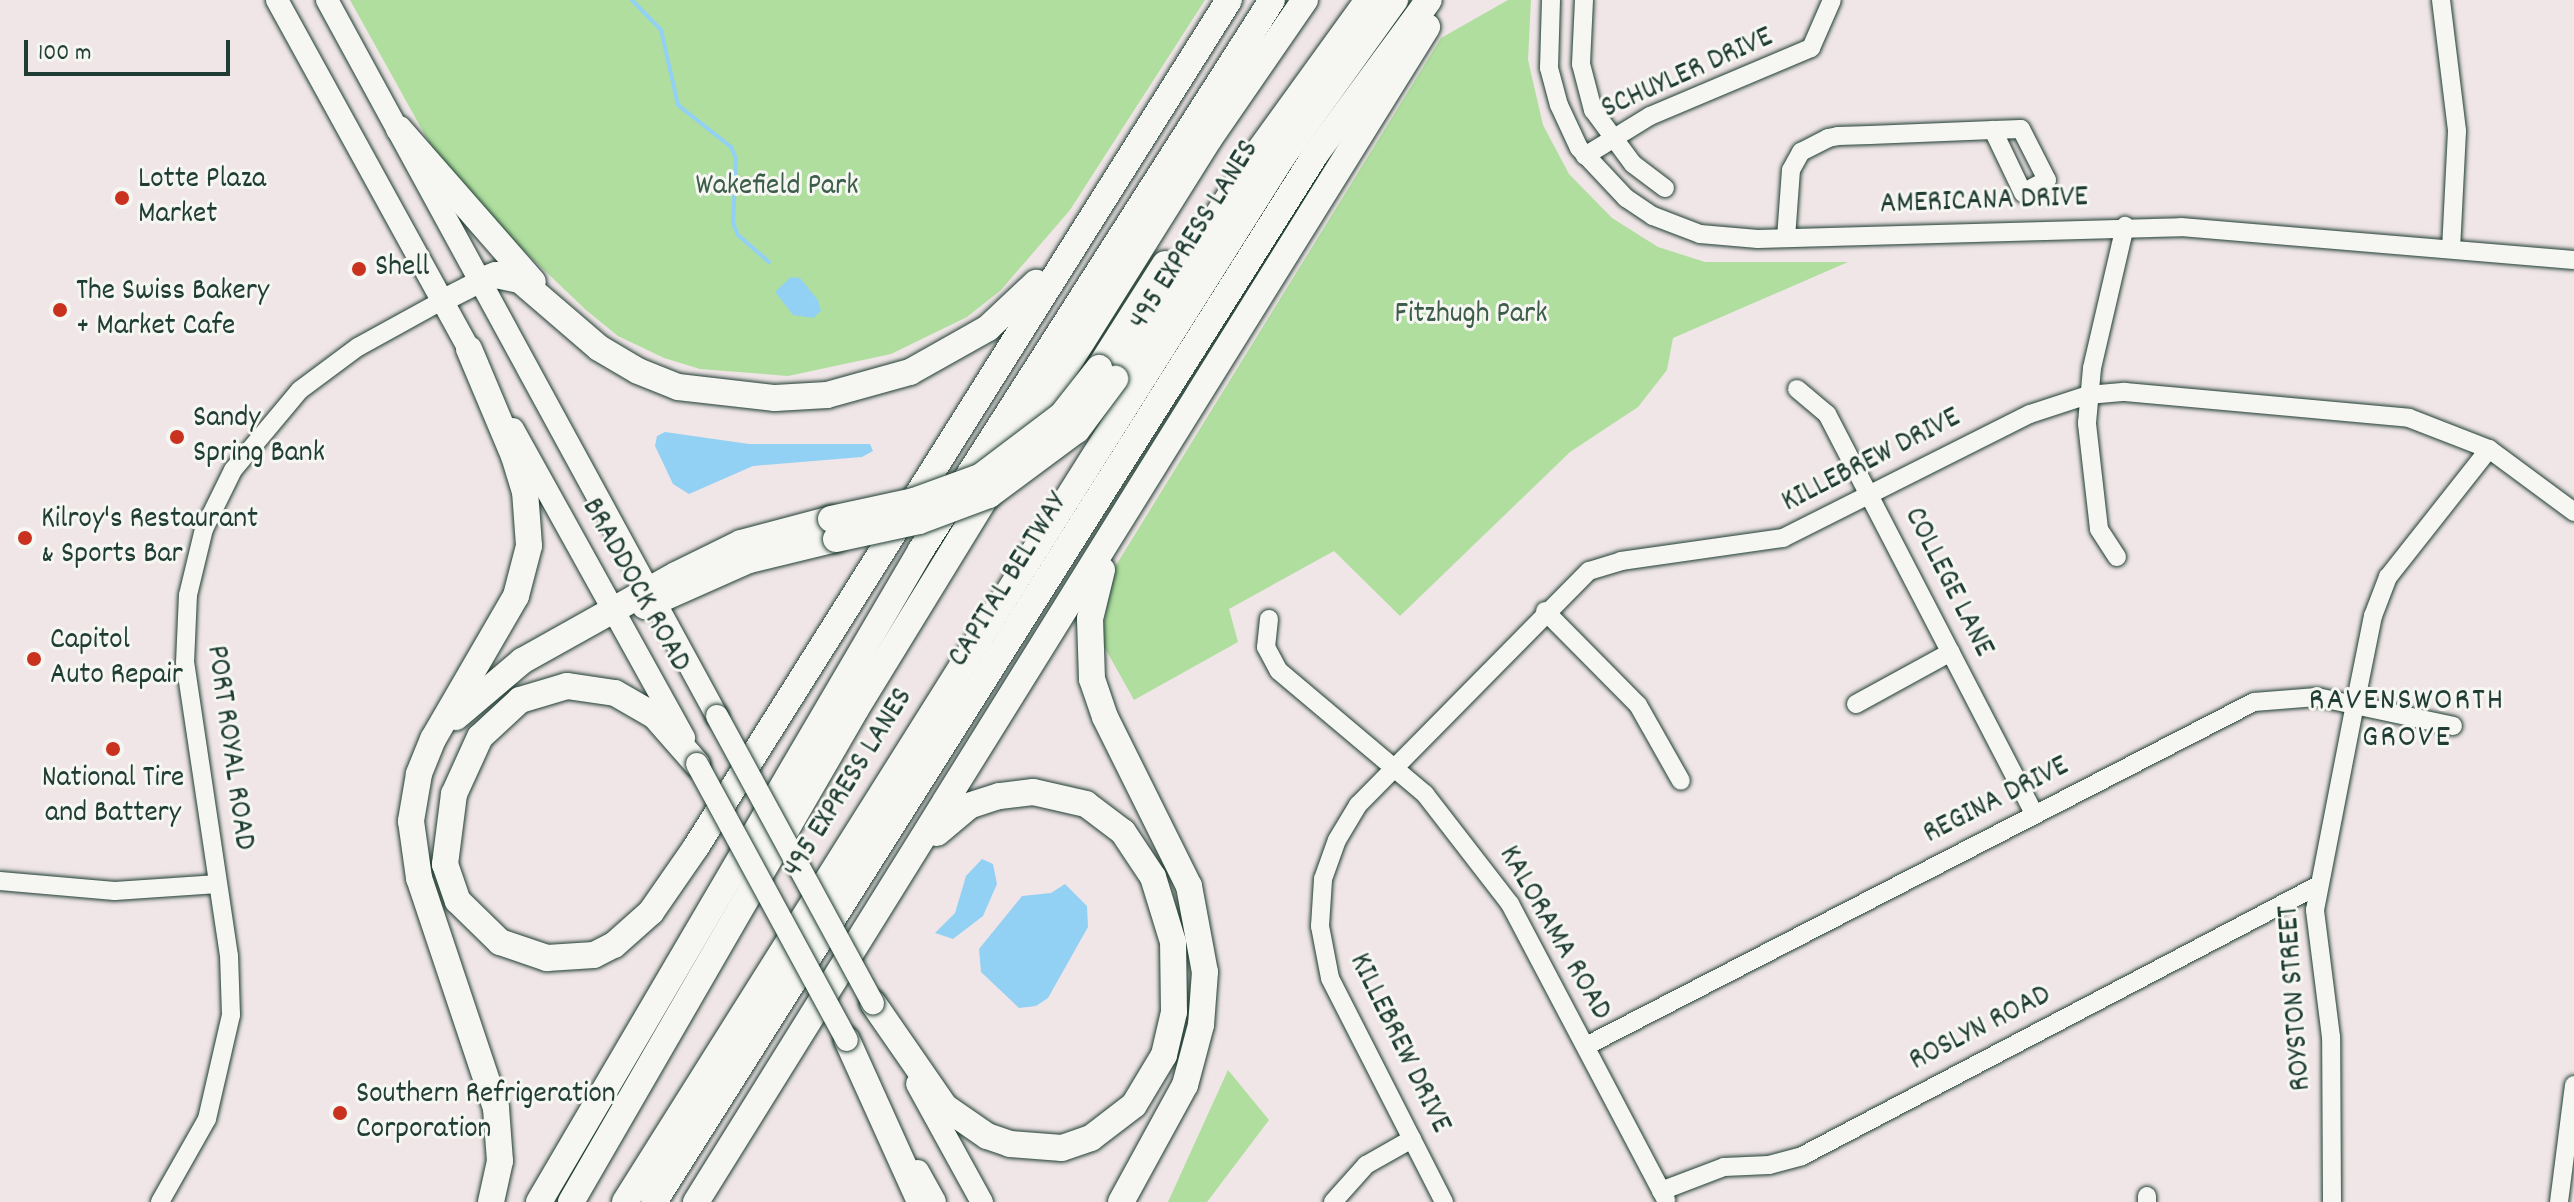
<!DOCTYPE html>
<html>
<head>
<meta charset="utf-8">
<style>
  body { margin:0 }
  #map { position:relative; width:2574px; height:1202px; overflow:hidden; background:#f0e6e7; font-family:Dekko,sans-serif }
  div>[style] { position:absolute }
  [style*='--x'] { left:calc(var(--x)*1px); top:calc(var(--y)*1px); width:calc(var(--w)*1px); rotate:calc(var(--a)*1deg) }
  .green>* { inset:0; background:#afde9e }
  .water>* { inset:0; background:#93d1f4 }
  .stream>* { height:4px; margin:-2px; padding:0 2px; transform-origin:2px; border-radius:2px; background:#93d1f4 }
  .roads { filter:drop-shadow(0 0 2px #1f3d34) drop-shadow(0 0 2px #1f3d34) }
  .minor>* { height:18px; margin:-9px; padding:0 9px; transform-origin:9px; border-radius:9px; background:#f6f6f2 }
  .major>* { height:22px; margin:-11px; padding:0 11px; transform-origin:11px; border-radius:11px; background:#f6f6f2 }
  .highway>* { height:26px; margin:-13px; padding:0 13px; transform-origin:13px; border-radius:13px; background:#f6f6f2 }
  .bridges { filter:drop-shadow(0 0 2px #1f3d34) drop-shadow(0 0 2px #1f3d34) }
  .major-bridge>* { height:22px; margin:-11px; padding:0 11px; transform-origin:11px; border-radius:11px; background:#f6f6f2 }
  .highway-bridge>* { height:26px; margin:-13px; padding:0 13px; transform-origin:13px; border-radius:13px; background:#f6f6f2 }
  .dots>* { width:22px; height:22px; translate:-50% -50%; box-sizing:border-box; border:4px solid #f6f6f2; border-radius:50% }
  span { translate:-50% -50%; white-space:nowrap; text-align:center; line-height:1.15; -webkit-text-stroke:6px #f6f6f2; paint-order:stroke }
  .street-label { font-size:30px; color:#1f3d34 }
  .poi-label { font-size:30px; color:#1f3d34 }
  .left { translate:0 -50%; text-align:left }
  .park-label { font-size:30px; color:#3c5d49 }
  .neighbourhood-label { font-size:32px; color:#1f3d34; letter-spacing:2px }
  .scale { position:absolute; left:24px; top:40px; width:206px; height:36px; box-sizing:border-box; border:4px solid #1f3d34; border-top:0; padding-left:10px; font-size:24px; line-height:28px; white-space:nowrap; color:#1f3d34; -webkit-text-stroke:6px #f6f6f2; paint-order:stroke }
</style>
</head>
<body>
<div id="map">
  <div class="green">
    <div style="clip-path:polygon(350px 0,1205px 0,1070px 210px,1001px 290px,967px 317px,891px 354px,788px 376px,700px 369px,664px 358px,618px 336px,586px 310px,450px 180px)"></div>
    <div style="clip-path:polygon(1508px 0,1531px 0,1528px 60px,1543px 125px,1569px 174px,1612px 218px,1658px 247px,1705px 262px,1848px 262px,1673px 338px,1667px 370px,1638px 407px,1570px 452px,1400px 616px,1334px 551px,1229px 609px,1238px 642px,1134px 700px,1101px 641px,1113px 570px,1441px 38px)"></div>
    <div style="clip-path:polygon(1228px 1070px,1269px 1120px,1207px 1202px,1168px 1202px)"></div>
  </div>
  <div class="water">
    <div style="clip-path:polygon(791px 277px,800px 278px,818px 300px,821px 311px,813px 318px,793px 315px,775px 292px)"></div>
    <div style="clip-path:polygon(665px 432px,749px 444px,870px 444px,873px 451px,862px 457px,753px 466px,689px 494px,673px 484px,655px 446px,657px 436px)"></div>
    <div style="clip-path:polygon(982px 859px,993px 864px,997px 884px,983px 916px,953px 939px,935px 933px,955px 913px,966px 876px)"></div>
    <div style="clip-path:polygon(1065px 884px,1087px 906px,1088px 927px,1048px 998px,1036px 1006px,1019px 1008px,981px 972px,979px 949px,1022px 896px,1051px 893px)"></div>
  </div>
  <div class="stream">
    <div style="--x:632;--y:0;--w:42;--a:46"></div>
    <div style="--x:661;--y:30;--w:77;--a:77.2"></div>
    <div style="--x:678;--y:105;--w:68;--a:38.4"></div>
    <div style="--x:731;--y:147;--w:13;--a:67"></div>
    <div style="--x:736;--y:159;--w:64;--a:92.7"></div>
    <div style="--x:733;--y:223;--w:13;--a:67"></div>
    <div style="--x:738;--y:235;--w:41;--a:41.1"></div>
  </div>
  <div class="roads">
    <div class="minor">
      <div style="--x:1551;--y:0;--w:68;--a:91.7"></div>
      <div style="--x:1549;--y:68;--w:38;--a:75"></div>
      <div style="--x:1559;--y:105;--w:47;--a:65.1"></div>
      <div style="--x:1579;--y:148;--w:69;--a:46.8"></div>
      <div style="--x:1626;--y:198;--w:32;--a:34"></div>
      <div style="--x:1653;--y:216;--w:50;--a:21"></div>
      <div style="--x:1700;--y:234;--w:58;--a:4.9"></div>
      <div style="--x:1758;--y:239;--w:423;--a:-1.6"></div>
      <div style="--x:2181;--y:227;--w:394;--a:4.8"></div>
      <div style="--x:1584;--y:0;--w:64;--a:92.7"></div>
      <div style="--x:1581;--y:64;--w:48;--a:75.4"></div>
      <div style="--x:1593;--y:110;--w:67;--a:53.5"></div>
      <div style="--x:1633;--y:164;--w:40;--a:37"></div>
      <div style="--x:2441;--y:0;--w:132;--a:83"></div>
      <div style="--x:2457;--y:131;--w:118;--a:92.9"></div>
      <div style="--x:1585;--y:156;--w:76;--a:-31.6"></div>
      <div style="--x:1650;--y:116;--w:175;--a:-22.9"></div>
      <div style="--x:1811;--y:48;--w:52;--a:-66.4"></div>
      <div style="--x:1786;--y:238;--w:68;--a:-85.8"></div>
      <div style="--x:1791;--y:170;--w:21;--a:-61"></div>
      <div style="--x:1801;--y:152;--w:30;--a:-27"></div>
      <div style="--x:1828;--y:138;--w:10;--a:-11"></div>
      <div style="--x:1838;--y:136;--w:32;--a:-2"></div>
      <div style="--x:1870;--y:135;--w:123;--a:-2.3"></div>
      <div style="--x:1993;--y:130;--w:28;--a:-2"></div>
      <div style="--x:2021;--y:129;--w:57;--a:63"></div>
      <div style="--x:2047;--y:180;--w:27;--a:152"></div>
      <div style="--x:2023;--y:193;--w:70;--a:-115.5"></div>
      <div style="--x:1797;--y:389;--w:39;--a:40"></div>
      <div style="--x:1827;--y:414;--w:449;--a:62.6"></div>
      <div style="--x:2117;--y:557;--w:33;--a:-123"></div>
      <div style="--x:2099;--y:529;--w:107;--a:-96.5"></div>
      <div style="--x:2087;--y:423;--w:55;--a:-84.8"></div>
      <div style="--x:2092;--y:368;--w:146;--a:-76.9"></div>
      <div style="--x:1545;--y:611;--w:132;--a:45.3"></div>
      <div style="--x:1638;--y:705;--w:87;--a:60.5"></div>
      <div style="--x:1269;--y:619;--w:28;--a:96"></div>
      <div style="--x:1266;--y:647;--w:27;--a:62"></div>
      <div style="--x:1279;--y:671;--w:191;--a:40.1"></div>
      <div style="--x:1425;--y:794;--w:139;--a:52.3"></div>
      <div style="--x:1510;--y:904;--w:335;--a:62.2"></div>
      <div style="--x:1856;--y:704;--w:108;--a:-28.7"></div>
      <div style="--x:0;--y:881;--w:115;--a:5"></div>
      <div style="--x:115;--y:891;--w:103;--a:-3.9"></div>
      <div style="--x:1586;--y:1046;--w:751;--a:-27.25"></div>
      <div style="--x:2254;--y:702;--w:63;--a:-4.5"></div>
      <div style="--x:2317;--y:697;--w:139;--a:12"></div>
      <div style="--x:1661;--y:1191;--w:67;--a:-20.9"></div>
      <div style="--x:1724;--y:1167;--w:45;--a:-2.5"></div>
      <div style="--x:1769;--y:1165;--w:34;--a:-15"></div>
      <div style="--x:1802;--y:1156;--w:581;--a:-27.67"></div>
      <div style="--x:160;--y:1202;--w:95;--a:-60.5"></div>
      <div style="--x:207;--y:1119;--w:107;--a:-77"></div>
      <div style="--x:231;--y:1015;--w:59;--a:-91.9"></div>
      <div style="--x:229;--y:956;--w:296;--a:-98.5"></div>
      <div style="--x:185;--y:663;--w:68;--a:-87.5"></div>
      <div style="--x:188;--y:595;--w:68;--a:-76.4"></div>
      <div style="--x:204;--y:529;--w:66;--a:-63.8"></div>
      <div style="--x:233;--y:470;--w:104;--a:-50.1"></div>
      <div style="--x:300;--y:390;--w:72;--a:-36.6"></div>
      <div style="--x:358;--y:347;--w:94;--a:-28.8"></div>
      <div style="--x:1333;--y:1202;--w:50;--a:-48.3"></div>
      <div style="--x:1366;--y:1165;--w:53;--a:-29.5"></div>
      <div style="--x:1444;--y:1202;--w:251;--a:-117"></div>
      <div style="--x:1330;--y:978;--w:53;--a:-100.9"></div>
      <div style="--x:1320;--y:926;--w:47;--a:-86.3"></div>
      <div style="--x:1323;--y:879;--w:41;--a:-70.3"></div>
      <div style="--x:1337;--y:840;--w:41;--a:-59"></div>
      <div style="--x:1358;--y:805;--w:329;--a:-45.4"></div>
      <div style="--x:1589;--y:571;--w:34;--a:-17"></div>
      <div style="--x:1621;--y:561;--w:164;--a:-8.1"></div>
      <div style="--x:1783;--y:538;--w:276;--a:-26.7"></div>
      <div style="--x:2030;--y:414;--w:61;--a:-18.1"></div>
      <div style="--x:2088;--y:395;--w:37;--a:-5"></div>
      <div style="--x:2125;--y:392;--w:285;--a:5.2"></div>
      <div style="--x:2409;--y:418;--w:86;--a:21.2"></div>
      <div style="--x:2489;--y:449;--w:106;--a:36.5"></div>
      <div style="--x:2147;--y:1202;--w:6;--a:-90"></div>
      <div style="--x:2332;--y:1202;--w:165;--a:-90.3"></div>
      <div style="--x:2331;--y:1037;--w:128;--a:-97.2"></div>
      <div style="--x:2315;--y:910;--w:209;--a:-79"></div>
      <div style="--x:2355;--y:705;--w:91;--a:-78.6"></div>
      <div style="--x:2373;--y:616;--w:42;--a:-69"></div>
      <div style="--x:2388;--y:577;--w:163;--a:-51.7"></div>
      <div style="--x:2559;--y:1202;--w:118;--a:-82.7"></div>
    </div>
    <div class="major">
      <div style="--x:277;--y:0;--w:415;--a:61.2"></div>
      <div style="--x:327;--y:0;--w:815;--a:61.42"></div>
      <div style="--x:440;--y:302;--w:48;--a:-27.1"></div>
      <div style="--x:513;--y:429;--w:353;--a:61"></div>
      <div style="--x:917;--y:1084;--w:135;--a:61.2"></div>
      <div style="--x:918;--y:1171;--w:35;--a:61"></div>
    </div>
    <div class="highway">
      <div style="--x:399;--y:129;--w:203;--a:48.8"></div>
      <div style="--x:483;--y:280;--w:14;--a:-21"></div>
      <div style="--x:496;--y:275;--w:25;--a:12"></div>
      <div style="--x:520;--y:280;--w:104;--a:40.7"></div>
      <div style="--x:599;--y:348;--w:45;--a:30.5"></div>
      <div style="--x:638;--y:371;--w:43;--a:21.8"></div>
      <div style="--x:678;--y:387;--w:98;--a:6.5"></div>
      <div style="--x:775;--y:398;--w:52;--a:-3.3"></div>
      <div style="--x:827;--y:395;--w:86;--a:-15.5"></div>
      <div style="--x:910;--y:372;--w:90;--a:-29.4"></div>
      <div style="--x:988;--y:328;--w:66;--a:-43.2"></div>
      <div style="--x:469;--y:349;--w:116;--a:67.2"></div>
      <div style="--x:514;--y:456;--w:37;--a:73"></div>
      <div style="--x:525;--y:491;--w:55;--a:85.8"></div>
      <div style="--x:529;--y:546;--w:52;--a:104.6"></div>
      <div style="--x:516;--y:596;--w:165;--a:120.1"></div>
      <div style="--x:433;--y:739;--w:38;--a:112"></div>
      <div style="--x:419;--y:774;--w:48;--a:99.7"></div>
      <div style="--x:411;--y:821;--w:58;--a:82"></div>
      <div style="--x:419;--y:878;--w:243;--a:71.5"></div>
      <div style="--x:496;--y:1108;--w:53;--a:85.7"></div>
      <div style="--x:500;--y:1161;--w:42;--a:102.4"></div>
      <div style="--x:1099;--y:368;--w:123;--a:-57.6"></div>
      <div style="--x:1115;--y:379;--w:260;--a:-57.9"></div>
      <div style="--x:1253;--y:159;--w:196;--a:-54.1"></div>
      <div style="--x:1014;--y:450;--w:367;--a:-57.9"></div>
      <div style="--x:1209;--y:139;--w:169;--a:-55.4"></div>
      <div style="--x:1102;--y:570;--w:50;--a:103.8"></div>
      <div style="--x:1090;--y:619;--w:60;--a:88.1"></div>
      <div style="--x:1092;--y:679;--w:40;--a:71.1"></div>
      <div style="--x:1105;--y:717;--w:189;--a:63.6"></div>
      <div style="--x:1189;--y:886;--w:87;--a:79.5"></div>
      <div style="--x:1205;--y:972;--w:53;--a:94.3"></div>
      <div style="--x:1201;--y:1025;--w:62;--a:104.9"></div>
      <div style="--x:1185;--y:1085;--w:133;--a:118.7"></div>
      <div style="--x:645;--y:606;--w:114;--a:-23.9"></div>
      <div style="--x:749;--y:560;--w:89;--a:-13.6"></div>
      <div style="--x:456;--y:717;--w:87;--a:-40.3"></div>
      <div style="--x:522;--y:661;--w:176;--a:-29.2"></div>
      <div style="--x:676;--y:575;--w:72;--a:-26.2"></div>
      <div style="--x:741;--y:543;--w:93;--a:-14.9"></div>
      <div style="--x:697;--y:764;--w:64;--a:-131.2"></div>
      <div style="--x:655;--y:716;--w:46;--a:-150.1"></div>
      <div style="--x:615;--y:693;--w:49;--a:-171.7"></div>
      <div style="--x:567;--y:686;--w:49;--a:163.4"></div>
      <div style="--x:520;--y:700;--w:54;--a:137.2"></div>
      <div style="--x:480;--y:737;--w:63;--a:114.5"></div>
      <div style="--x:454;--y:794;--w:71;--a:97.3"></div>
      <div style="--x:445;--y:864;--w:39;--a:71"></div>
      <div style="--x:458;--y:901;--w:59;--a:44.3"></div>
      <div style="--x:500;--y:942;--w:50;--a:18.8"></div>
      <div style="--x:547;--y:958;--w:47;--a:-3.7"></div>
      <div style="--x:594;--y:955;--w:22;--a:-27"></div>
      <div style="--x:614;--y:945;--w:50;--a:-41.7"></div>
      <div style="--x:651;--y:912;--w:79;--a:-55.3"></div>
      <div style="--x:696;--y:847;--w:1001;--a:-57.82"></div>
      <div style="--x:873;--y:1003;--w:126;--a:55.3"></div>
      <div style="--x:945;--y:1107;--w:51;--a:34.6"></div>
      <div style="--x:987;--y:1136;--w:24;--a:19"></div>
      <div style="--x:1010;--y:1144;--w:52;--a:4.4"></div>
      <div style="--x:1062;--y:1148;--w:31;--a:-19"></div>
      <div style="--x:1091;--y:1138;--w:54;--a:-37.5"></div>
      <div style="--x:1134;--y:1105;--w:58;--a:-59"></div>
      <div style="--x:1164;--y:1055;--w:44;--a:-76.9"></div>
      <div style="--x:1174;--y:1012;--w:70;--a:-90.8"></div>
      <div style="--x:1173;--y:942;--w:68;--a:-107.1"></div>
      <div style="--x:1153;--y:877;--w:54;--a:-123.7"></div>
      <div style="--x:1123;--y:832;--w:46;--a:-142.9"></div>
      <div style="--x:1086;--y:804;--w:54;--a:-167.2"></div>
      <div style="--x:1033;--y:792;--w:34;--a:173"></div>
      <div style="--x:999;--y:796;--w:32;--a:162"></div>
      <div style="--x:969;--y:806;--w:42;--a:139.8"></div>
      <div style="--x:847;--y:1040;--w:178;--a:65.7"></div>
      <div style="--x:539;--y:1202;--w:756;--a:-59.63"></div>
      <div style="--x:921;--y:550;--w:652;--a:-57.45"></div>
      <div style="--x:571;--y:1202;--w:569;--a:-59.97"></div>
      <div style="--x:856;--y:709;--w:264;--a:-58.5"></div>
      <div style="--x:625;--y:1202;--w:1236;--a:-57.83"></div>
      <div style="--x:1283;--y:156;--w:192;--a:-54.3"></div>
      <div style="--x:654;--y:1202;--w:1238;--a:-57.73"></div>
      <div style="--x:1315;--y:155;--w:192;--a:-53.7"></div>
      <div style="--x:696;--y:1202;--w:1384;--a:-58.11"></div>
    </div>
  </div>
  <div class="bridges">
    <div class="major-bridge">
      <div style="--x:717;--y:716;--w:327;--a:61.5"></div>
      <div style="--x:697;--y:764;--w:314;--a:61.5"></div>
    </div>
    <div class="highway-bridge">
      <div style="--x:831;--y:519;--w:85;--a:-12.2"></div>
      <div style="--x:914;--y:501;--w:70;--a:-20"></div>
      <div style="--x:980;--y:477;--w:103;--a:-37.1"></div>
      <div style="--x:1062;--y:415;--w:60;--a:-51.8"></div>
      <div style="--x:836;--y:539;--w:85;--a:-12.2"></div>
      <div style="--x:919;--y:521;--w:75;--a:-20.4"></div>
      <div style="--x:989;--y:495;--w:109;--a:-36.5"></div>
      <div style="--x:1077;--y:430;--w:64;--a:-53.3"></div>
    </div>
  </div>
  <div class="dots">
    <div style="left:122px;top:198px;background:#c8321e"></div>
    <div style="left:359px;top:269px;background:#c8321e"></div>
    <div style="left:60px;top:310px;background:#c8321e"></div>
    <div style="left:177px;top:437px;background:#c8321e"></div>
    <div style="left:25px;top:538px;background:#c8321e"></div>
    <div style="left:34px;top:659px;background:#c8321e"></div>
    <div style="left:113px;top:749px;background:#c8321e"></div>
    <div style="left:340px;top:1113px;background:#c8321e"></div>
  </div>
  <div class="street-label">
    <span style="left:1688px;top:75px;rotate:-24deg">SCHUYLER DRIVE</span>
    <span style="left:1984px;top:203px;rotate:-2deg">AMERICANA DRIVE</span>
    <span style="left:1196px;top:236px;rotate:-58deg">495 EXPRESS LANES</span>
    <span style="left:1872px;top:462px;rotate:-27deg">KILLEBREW DRIVE</span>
    <span style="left:1010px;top:581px;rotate:-58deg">CAPITAL BELTWAY</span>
    <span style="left:1947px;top:583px;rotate:63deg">COLLEGE LANE</span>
    <span style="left:634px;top:586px;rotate:61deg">BRADDOCK ROAD</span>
    <span style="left:228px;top:748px;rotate:82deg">PORT ROYAL ROAD</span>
    <span style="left:850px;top:784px;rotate:-58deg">495 EXPRESS LANES</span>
    <span style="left:1997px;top:802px;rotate:-27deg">REGINA DRIVE</span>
    <span style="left:1553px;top:934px;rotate:60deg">KALORAMA ROAD</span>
    <span style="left:2297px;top:998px;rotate:-94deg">ROYSTON STREET</span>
    <span style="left:1981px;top:1030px;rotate:-27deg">ROSLYN ROAD</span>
    <span style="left:1398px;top:1044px;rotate:64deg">KILLEBREW DRIVE</span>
  </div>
  <div class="poi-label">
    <span class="left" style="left:138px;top:198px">Lotte Plaza<br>Market</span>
    <span class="left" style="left:375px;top:269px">Shell</span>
    <span class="left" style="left:76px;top:310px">The Swiss Bakery<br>+ Market Cafe</span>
    <span class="left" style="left:193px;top:437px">Sandy<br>Spring Bank</span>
    <span class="left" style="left:41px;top:538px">Kilroy's Restaurant<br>&amp; Sports Bar</span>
    <span class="left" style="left:50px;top:659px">Capitol<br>Auto Repair</span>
    <span style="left:113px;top:797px">National Tire<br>and Battery</span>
    <span class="left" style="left:356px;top:1113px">Southern Refrigeration<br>Corporation</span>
  </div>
  <div class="park-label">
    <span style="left:777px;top:188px">Wakefield Park</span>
    <span style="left:1471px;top:316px">Fitzhugh Park</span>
  </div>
  <div class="neighbourhood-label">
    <span style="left:2407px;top:721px">RAVENSWORTH<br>GROVE</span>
  </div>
  <div class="scale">100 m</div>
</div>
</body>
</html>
